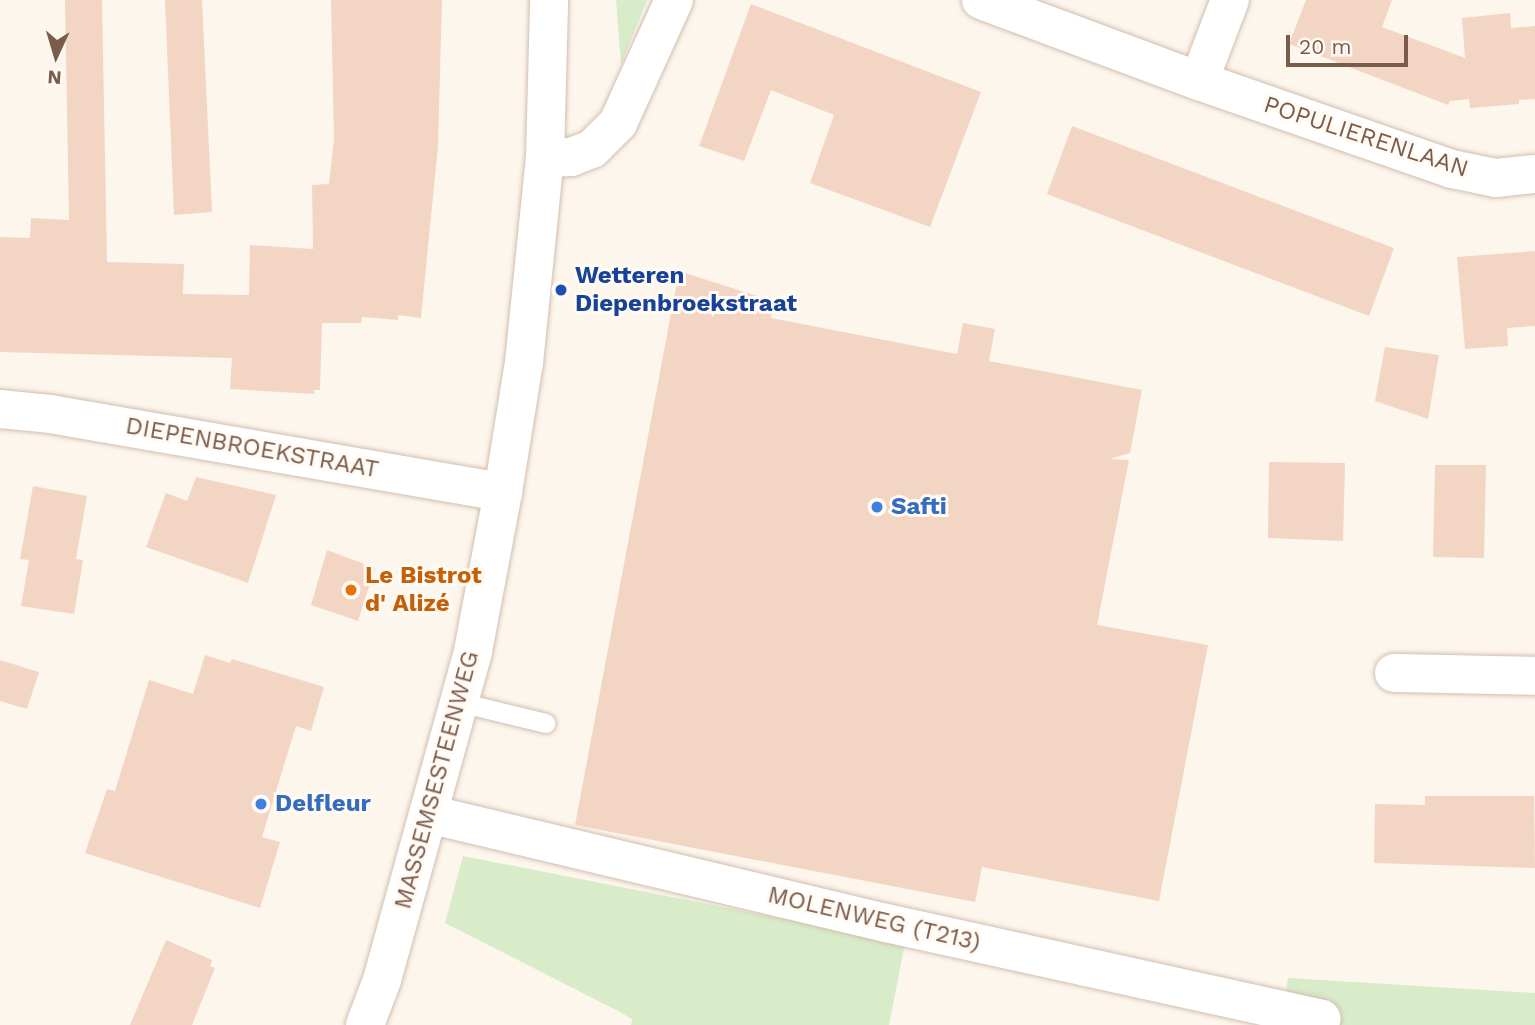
<!DOCTYPE html>
<html>
<head>
<meta charset="utf-8">
<style>
  body { margin:0 }
  #map { position:relative; width:1535px; height:1025px; overflow:hidden; background:#fdf6ec; font-family:"Work Sans",sans-serif }
  div>[style] { position:absolute }
  [style*='--x'] { left:calc(var(--x)*1px); top:calc(var(--y)*1px); width:calc(var(--w)*1px); rotate:calc(var(--a)*1deg) }
  .green>* { inset:0; background:#d8ecc9 }
  .building>* { inset:0; background:#f3d5c3 }
  .roads { filter:drop-shadow(0 0 2px #d1beb0) drop-shadow(0 0 2px #d1beb0) }
  .lane>* { height:19px; margin:-9.5px; padding:0 9.5px; transform-origin:9.5px; border-radius:9.5px; background:#fff }
  .street>* { height:38px; margin:-19px; padding:0 19px; transform-origin:19px; border-radius:19px; background:#fff }
  .secondary>* { height:38px; margin:-19px; padding:0 19px; transform-origin:19px; border-radius:19px; background:#fff }
  .dots>* { width:19px; height:19px; translate:-50% -50%; box-sizing:border-box; border:4px solid #fffaf3; border-radius:50% }
  span { translate:-50% -50%; white-space:nowrap; text-align:center; line-height:1.15; -webkit-text-stroke:6px #fffaf3; paint-order:stroke }
  .street-label { font-size:24px; color:#7a5c4d }
  .transit-label { font-size:24px; color:#164399; font-weight:700 }
  .left { translate:0 -50%; text-align:left }
  .shop-label { font-size:24px; color:#366cbe; font-weight:700 }
  .food-label { font-size:24px; color:#c56008; font-weight:700 }
  .north { position:absolute; left:21px; top:21px; width:70px; height:70px; -webkit-text-stroke:5px #fffaf3; paint-order:stroke; rotate:184deg; font-size:19px; font-weight:700; line-height:28px; text-align:center; color:#7a5c4d }
  .north::after { content:''; display:block; margin:auto; width:24px; height:32px; background:#7a5c4d; clip-path:polygon(50% 0,100% 100%,50% 72%,0 100%) }
  .scale { position:absolute; left:1286px; top:35px; width:122px; height:32px; box-sizing:border-box; border:4px solid #7a5c4d; border-top:0; padding-left:9px; font-size:21px; line-height:24px; white-space:nowrap; color:#7a5c4d; -webkit-text-stroke:5px #fffaf3; paint-order:stroke }
</style>
</head>
<body>
<div id="map">
  <div class="green">
    <div style="clip-path:polygon(616px 0,647px 0,621px 64px)"></div>
    <div style="clip-path:polygon(463px 856px,905px 943px,889px 1025px,631px 1025px,632px 1019px,620px 1012px,445px 923px)"></div>
    <div style="clip-path:polygon(1288px 978px,1535px 993px,1535px 1025px,1296px 1025px,1282px 1022px)"></div>
  </div>
  <div class="building">
    <div style="clip-path:polygon(65px 0,102px 0,107px 262px,184px 264px,183px 294px,249px 295px,250px 245px,313px 249px,312px 185px,329px 184px,334px 139px,331px 0,442px 0,438px 146px,421px 318px,398px 315px,398px 320px,362px 317px,361px 323px,322px 323px,320px 390px,314px 390px,314px 394px,230px 389px,232px 358px,0 352px,0 237px,30px 238px,31px 218px,69px 220px)"></div>
    <div style="clip-path:polygon(165px 0,202px 0,212px 212px,174px 215px)"></div>
    <div style="clip-path:polygon(1306px 0,1392px 0,1382px 27px,1465px 58px,1462px 18px,1510px 13px,1511px 28px,1535px 26px,1535px 99px,1519px 100px,1519px 104px,1470px 108px,1469px 99px,1450px 101px,1448px 105px,1289px 44px)"></div>
    <div style="clip-path:polygon(751px 4px,981px 92px,930px 227px,810px 183px,834px 115px,771px 90px,744px 161px,699px 146px)"></div>
    <div style="clip-path:polygon(1072px 126px,1394px 248px,1369px 316px,1047px 194px)"></div>
    <div style="clip-path:polygon(1535px 251px,1535px 326px,1507px 328px,1508px 346px,1465px 349px,1457px 257px)"></div>
    <div style="clip-path:polygon(679px 271px,773px 301px,771px 318px,957px 354px,963px 323px,995px 329px,989px 361px,1142px 390px,1130px 453px,1110px 459px,1129px 460px,1097px 625px,1208px 645px,1159px 901px,982px 867px,975px 902px,575px 825px)"></div>
    <div style="clip-path:polygon(1385px 347px,1439px 355px,1428px 419px,1375px 401px)"></div>
    <div style="clip-path:polygon(1269px 462px,1345px 463px,1343px 541px,1268px 538px)"></div>
    <div style="clip-path:polygon(1435px 465px,1486px 465px,1484px 558px,1433px 557px)"></div>
    <div style="clip-path:polygon(196px 477px,276px 495px,248px 583px,146px 547px,166px 493px,187px 501px)"></div>
    <div style="clip-path:polygon(33px 486px,87px 496px,76px 559px,83px 560px,74px 614px,21px 606px,29px 560px,20px 559px)"></div>
    <div style="clip-path:polygon(327px 550px,375px 568px,358px 621px,311px 605px)"></div>
    <div style="clip-path:polygon(205px 655px,230px 663px,232px 659px,324px 687px,311px 731px,296px 726px,262px 837px,280px 842px,260px 908px,85px 853px,107px 789px,115px 791px,149px 680px,193px 694px)"></div>
    <div style="clip-path:polygon(0 660px,39px 672px,27px 709px,0 701px)"></div>
    <div style="clip-path:polygon(1425px 796px,1534px 796px,1535px 868px,1374px 863px,1375px 804px,1425px 805px)"></div>
    <div style="clip-path:polygon(166px 940px,212px 960px,210px 966px,215px 968px,192px 1025px,130px 1025px)"></div>
  </div>
  <div class="roads">
    <div class="lane">
      <div style="--x:459;--y:702;--w:89;--a:13.7"></div>
    </div>
    <div class="street">
      <div style="--x:981;--y:0;--w:233;--a:20.4"></div>
      <div style="--x:1199;--y:81;--w:268;--a:19.2"></div>
      <div style="--x:1452;--y:169;--w:45;--a:11.6"></div>
      <div style="--x:1496;--y:178;--w:39;--a:-6"></div>
      <div style="--x:1199;--y:81;--w:87;--a:-69.1"></div>
      <div style="--x:545;--y:158;--w:26;--a:-2"></div>
      <div style="--x:571;--y:157;--w:22;--a:-21"></div>
      <div style="--x:592;--y:149;--w:37;--a:-45"></div>
      <div style="--x:618;--y:123;--w:135;--a:-65.5"></div>
      <div style="--x:0;--y:409;--w:50;--a:5.7"></div>
      <div style="--x:50;--y:414;--w:460;--a:9.8"></div>
      <div style="--x:1394;--y:673;--w:141;--a:1.2"></div>
      <div style="--x:428;--y:814;--w:471;--a:13.4"></div>
      <div style="--x:886;--y:923;--w:446;--a:12.4"></div>
    </div>
    <div class="secondary">
      <div style="--x:365;--y:1025;--w:48;--a:-69.3"></div>
      <div style="--x:382;--y:980;--w:341;--a:-74.5"></div>
      <div style="--x:473;--y:651;--w:162;--a:-79.3"></div>
      <div style="--x:503;--y:492;--w:131;--a:-80.8"></div>
      <div style="--x:524;--y:363;--w:206;--a:-84.2"></div>
      <div style="--x:545;--y:158;--w:158;--a:-88.5"></div>
    </div>
  </div>
  <div class="dots">
    <div style="left:561px;top:290px;background:#1a4fb4"></div>
    <div style="left:877px;top:507px;background:#3f7fe0"></div>
    <div style="left:351px;top:590px;background:#e8710a"></div>
    <div style="left:261px;top:804px;background:#3f7fe0"></div>
  </div>
  <div class="street-label">
    <span style="left:1366px;top:137px;rotate:18deg">POPULIERENLAAN</span>
    <span style="left:252px;top:448px;rotate:10deg">DIEPENBROEKSTRAAT</span>
    <span style="left:437px;top:780px;rotate:-75deg">MASSEMSESTEENWEG</span>
    <span style="left:874px;top:919px;rotate:13deg">MOLENWEG (T213)</span>
  </div>
  <div class="transit-label">
    <span class="left" style="left:575px;top:290px">Wetteren<br>Diepenbroekstraat</span>
  </div>
  <div class="shop-label">
    <span class="left" style="left:891px;top:507px">Safti</span>
    <span class="left" style="left:275px;top:804px">Delfleur</span>
  </div>
  <div class="food-label">
    <span class="left" style="left:365px;top:590px">Le Bistrot<br>d' Alizé</span>
  </div>
  <div class="north">N</div>
  <div class="scale">20 m</div>
</div>
</body>
</html>
